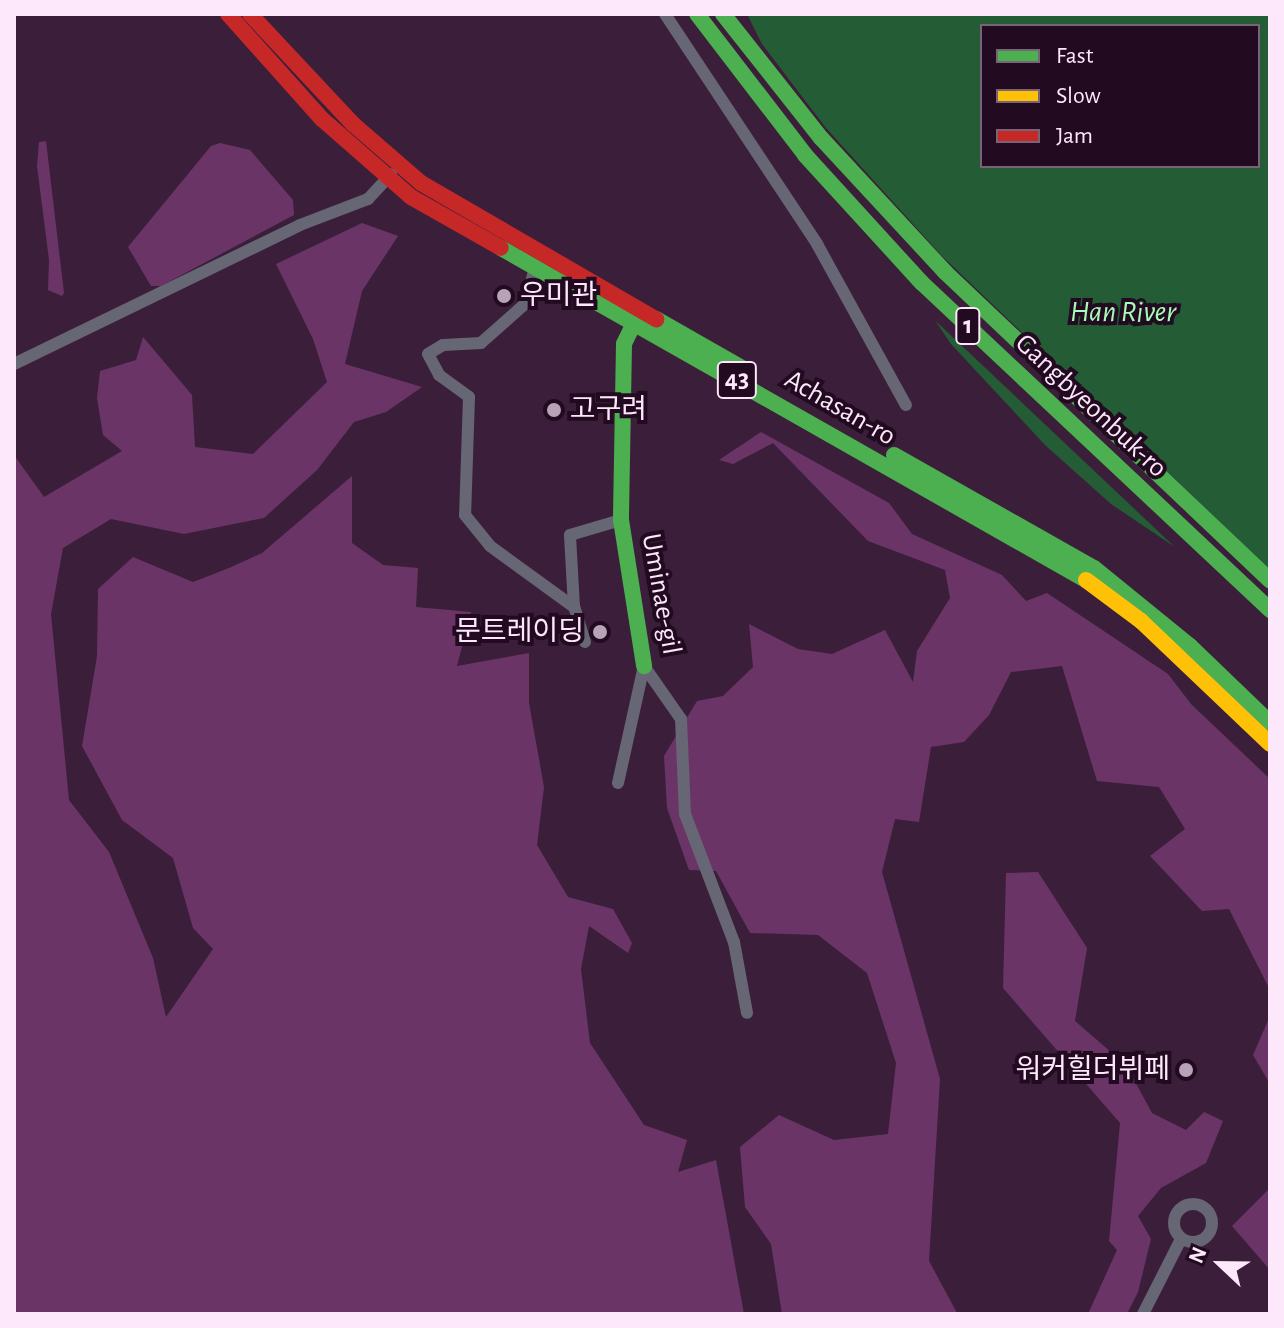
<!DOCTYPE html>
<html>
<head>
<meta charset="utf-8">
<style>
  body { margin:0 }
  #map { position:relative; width:1284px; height:1328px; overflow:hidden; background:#3b1f3a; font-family:"Alegreya Sans","Noto Sans KR",sans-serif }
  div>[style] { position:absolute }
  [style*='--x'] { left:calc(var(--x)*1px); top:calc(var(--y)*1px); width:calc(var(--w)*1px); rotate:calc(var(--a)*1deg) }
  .green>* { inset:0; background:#6b3467 }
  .water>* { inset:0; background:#235c35 }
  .pier>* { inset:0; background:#3b1f3a }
  .street>* { height:12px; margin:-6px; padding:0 6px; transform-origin:6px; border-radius:6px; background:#666674 }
  .street>.ring { margin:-6px; padding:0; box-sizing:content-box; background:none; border:12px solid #666674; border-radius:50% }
  .fast>* { height:16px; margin:-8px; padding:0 8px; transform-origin:8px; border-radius:8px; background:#4caf50 }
  .slow>* { height:16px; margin:-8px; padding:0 8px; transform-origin:8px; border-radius:8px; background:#ffc107 }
  .jam>* { height:16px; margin:-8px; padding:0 8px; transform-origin:8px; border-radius:8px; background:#c62828 }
  .dots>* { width:22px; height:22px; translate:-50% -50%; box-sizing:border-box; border:4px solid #220b20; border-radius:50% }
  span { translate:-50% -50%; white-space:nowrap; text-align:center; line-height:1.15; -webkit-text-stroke:8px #220b20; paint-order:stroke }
  .shield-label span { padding:2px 6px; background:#220b20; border:2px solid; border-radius:6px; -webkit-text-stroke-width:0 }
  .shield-label { font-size:26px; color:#fce8fa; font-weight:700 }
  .poi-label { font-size:28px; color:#fce8fa }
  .left { translate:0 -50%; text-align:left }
  .right { translate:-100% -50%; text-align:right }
  .street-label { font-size:28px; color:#fce8fa }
  .water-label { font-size:30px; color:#a7fbb8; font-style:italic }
  .frame { position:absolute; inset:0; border:16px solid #fce8fa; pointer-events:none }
  .legend { position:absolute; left:980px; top:24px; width:280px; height:144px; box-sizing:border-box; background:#220b20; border:2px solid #796377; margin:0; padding:10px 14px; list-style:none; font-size:24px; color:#fce8fa }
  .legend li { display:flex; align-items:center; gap:16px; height:40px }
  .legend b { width:40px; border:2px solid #796377 }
  .north { position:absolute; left:1180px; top:1224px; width:80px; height:80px; -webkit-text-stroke:6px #220b20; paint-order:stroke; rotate:292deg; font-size:22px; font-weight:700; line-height:32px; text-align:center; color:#fce8fa }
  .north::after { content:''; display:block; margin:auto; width:28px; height:36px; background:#fce8fa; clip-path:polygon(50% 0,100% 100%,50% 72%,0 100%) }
</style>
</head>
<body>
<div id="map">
  <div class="green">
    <div style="clip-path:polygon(46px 141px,64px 293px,62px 296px,48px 290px,49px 260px,37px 166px,39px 142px)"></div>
    <div style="clip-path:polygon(220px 143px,250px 150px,293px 200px,294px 215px,161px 286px,151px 286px,128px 247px,211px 146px)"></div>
    <div style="clip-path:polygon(362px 223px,398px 236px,362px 291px,345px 364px,422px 387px,386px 412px,354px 422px,317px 470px,264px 518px,184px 534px,111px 519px,63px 548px,51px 614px,69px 800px,109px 852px,153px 958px,166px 1017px,213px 949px,193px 928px,173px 858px,122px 820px,82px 746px,97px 656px,98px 589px,133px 557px,193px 582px,229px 568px,262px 553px,352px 476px,352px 543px,383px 565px,418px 568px,416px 607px,471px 612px,457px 666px,529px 653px,529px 703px,544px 787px,537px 845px,568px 897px,613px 909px,632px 943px,628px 953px,589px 926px,581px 969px,590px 1043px,644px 1125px,687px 1140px,678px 1172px,716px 1160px,744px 1314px,14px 1314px,14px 455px,44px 497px,122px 451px,103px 435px,97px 398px,100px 371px,136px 360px,143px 337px,192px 395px,195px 447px,253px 454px,327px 382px,313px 339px,276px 264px)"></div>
    <div style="clip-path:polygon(761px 432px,889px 503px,912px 534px,1002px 575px,1026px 601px,1047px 593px,1168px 674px,1191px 704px,1270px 779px,1270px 990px,1229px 909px,1202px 911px,1150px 856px,1185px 829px,1159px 787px,1097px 781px,1062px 666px,1011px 672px,989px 715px,964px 742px,931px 747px,919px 822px,895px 819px,882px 872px,940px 1079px,929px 1261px,957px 1313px,1003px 1314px,782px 1314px,771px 1244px,745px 1207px,740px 1147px,779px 1115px,834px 1140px,888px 1134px,896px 1063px,867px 973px,818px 935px,750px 933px,716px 871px,689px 870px,667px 808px,664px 756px,697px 701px,723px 696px,753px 667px,749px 624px,798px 649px,832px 654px,885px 630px,913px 682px,917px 651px,950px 598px,945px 570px,868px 541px,773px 443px,733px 464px,719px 460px)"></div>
    <div style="clip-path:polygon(1038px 872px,1087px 948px,1075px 1021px,1126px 1065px,1152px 1113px,1186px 1130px,1204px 1112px,1223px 1121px,1206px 1163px,1161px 1188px,1138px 1216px,1151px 1239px,1138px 1292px,1127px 1314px,1088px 1314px,1117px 1250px,1109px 1241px,1120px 1123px,1003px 988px,1006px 873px)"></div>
    <div style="clip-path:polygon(1270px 1016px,1270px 1084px,1253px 1055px)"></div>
    <div style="clip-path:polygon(1270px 1188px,1270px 1270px,1232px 1226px)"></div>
  </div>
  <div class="water">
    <div style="clip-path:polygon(evenodd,747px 14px,1270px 14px,1270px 633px,1206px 568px,1111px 504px,1045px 445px,951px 344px,799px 119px,747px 14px,982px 26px,1258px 26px,1258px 166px,982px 166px,982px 26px)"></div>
  </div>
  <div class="pier">
    <div style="clip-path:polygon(749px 27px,826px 128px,942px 256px,1270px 570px,1270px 637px,924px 310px,795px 121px)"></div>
  </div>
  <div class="street">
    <div style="--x:665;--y:14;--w:276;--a:56.5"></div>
    <div style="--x:817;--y:244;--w:184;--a:61.1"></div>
    <div style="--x:535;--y:267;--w:37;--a:104"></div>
    <div style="--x:526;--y:303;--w:60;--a:138.4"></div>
    <div style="--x:481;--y:343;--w:38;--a:177"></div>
    <div style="--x:443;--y:345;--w:17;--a:149"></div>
    <div style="--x:428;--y:354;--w:24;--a:62"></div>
    <div style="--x:439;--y:375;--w:37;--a:36"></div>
    <div style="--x:469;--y:397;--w:118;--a:91.9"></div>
    <div style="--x:465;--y:515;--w:40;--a:51"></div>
    <div style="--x:490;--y:546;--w:104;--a:36"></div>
    <div style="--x:14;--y:364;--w:318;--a:-25.9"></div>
    <div style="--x:300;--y:225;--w:73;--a:-20.9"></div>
    <div style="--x:368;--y:199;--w:34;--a:-47"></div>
    <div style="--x:585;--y:642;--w:37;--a:-107"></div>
    <div style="--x:574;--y:607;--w:72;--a:-93.2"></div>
    <div style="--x:570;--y:535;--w:53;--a:-16.4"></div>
    <div style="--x:644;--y:666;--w:65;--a:55.1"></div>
    <div style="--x:681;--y:719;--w:95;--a:87.6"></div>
    <div style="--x:685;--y:814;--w:137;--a:69.1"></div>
    <div style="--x:734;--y:942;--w:72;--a:79.6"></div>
    <div style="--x:618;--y:783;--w:120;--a:-77.5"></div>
    <div class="ring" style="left:1174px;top:1204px;width:26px;height:26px"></div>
    <div style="--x:1143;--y:1314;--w:84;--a:-63.1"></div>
  </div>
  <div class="fast">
    <div style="--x:697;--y:14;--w:178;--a:52.5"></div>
    <div style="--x:805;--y:155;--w:173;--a:47.6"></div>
    <div style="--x:922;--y:283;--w:478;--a:43.2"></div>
    <div style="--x:723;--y:14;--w:158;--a:51.7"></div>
    <div style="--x:821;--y:138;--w:183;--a:47.2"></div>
    <div style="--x:945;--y:272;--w:448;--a:43.5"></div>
    <div style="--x:501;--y:248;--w:673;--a:29.58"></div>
    <div style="--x:639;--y:313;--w:34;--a:116"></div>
    <div style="--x:624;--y:344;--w:176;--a:91"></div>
    <div style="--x:621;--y:520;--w:148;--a:81"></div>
    <div style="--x:656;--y:319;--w:105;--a:29.7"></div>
    <div style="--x:894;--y:455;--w:230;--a:29.5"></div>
    <div style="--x:1094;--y:568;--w:124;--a:39.1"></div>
    <div style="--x:1190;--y:646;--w:111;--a:43.9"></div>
  </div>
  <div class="slow">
    <div style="--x:1086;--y:580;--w:69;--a:36.7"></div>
    <div style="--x:1141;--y:621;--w:178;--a:43.6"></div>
  </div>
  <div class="jam">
    <div style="--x:228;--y:14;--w:141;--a:48.2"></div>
    <div style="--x:322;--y:119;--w:118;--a:41.2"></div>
    <div style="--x:411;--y:197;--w:103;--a:29.5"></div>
    <div style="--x:250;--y:14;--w:151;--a:46.9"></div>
    <div style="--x:353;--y:124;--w:90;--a:40.9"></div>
    <div style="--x:421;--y:183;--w:272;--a:30.1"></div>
  </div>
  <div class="dots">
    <div style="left:504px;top:296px;background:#b8a2b7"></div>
    <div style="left:554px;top:410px;background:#b8a2b7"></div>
    <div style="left:600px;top:632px;background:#b8a2b7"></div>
    <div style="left:1186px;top:1070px;background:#b8a2b7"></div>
  </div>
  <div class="shield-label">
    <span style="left:968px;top:326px">1</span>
    <span style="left:737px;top:380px">43</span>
  </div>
  <div class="poi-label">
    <span class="left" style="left:520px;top:296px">우미관</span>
    <span class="left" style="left:570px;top:410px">고구려</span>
    <span class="right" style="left:584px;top:632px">문트레이딩</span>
    <span class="right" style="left:1170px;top:1070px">워커힐더뷔페</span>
  </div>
  <div class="street-label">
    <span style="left:1091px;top:406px;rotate:43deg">Gangbyeonbuk-ro</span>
    <span style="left:840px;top:408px;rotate:30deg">Achasan-ro</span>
    <span style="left:661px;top:594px;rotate:80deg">Uminae-gil</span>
  </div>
  <div class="water-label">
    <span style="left:1123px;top:312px">Han River</span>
  </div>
  <div class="frame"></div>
  <ul class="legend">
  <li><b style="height:10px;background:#4caf50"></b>Fast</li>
  <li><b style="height:10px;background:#ffc107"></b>Slow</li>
  <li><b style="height:10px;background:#c62828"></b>Jam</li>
  </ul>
  <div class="north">N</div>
</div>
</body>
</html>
